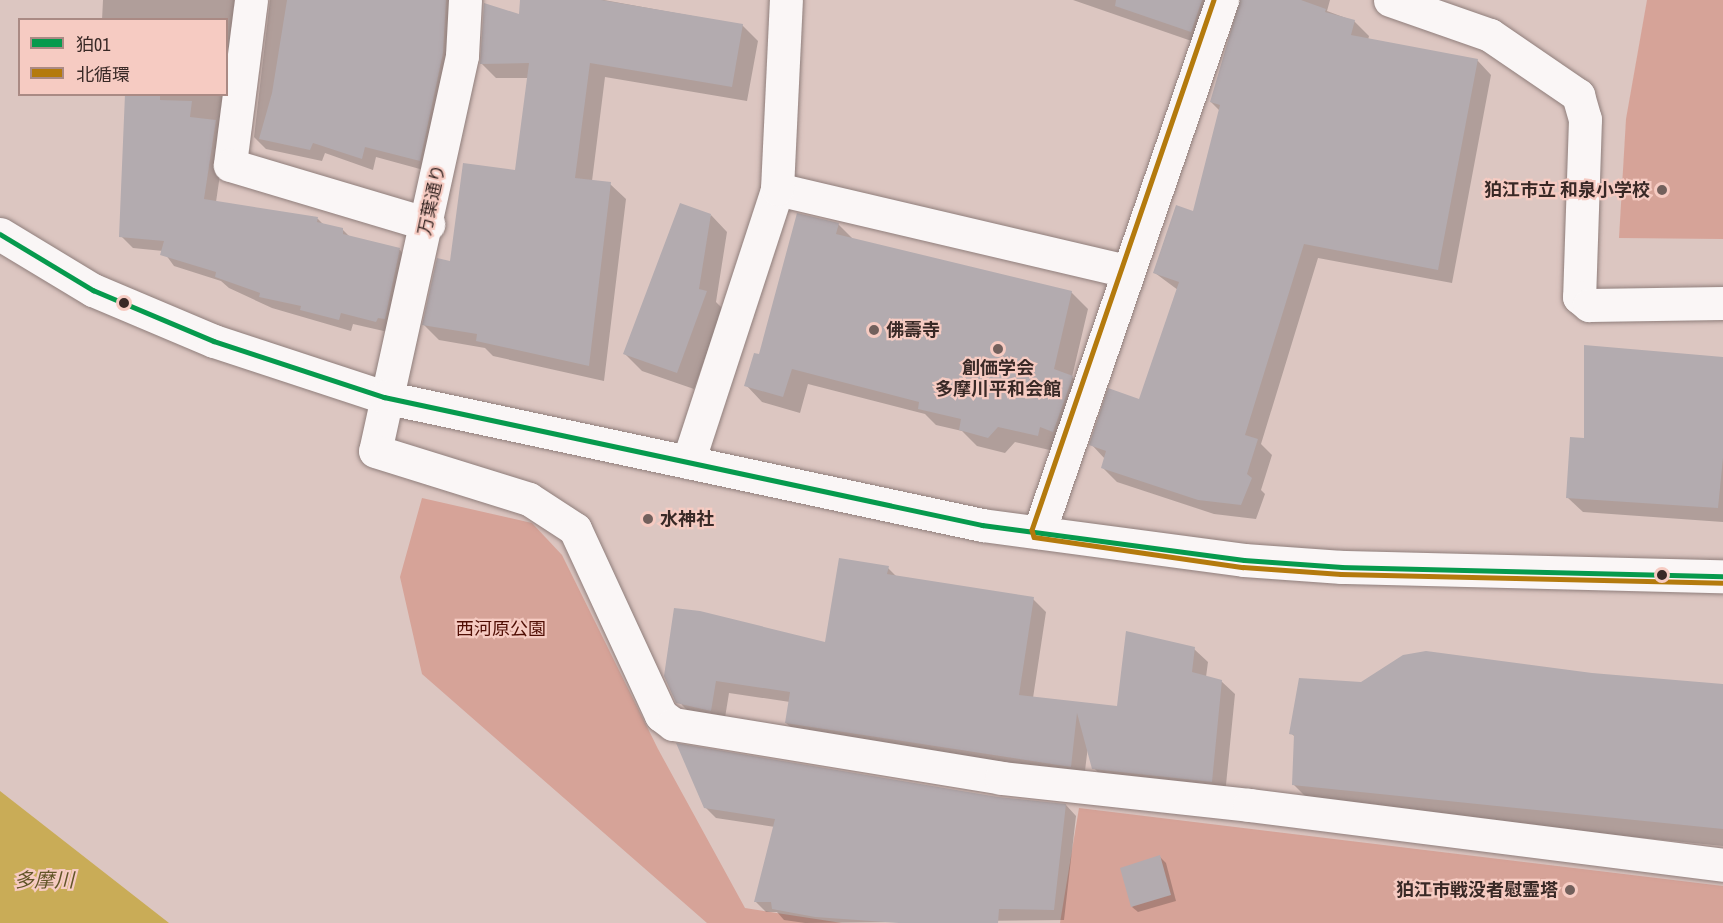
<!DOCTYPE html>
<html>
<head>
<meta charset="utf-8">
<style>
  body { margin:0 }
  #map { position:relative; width:1723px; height:923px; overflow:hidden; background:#dcc6c1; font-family:"Archivo Narrow","Noto Sans JP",sans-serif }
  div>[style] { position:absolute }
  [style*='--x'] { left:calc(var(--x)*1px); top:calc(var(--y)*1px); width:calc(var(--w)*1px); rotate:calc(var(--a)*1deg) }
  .green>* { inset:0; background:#d6a398 }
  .water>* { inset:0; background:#c9ac57 }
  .shadow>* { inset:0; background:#0003 }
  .building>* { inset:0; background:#b3abaf }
  .roads { filter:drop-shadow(0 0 2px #8f7e7b) drop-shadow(0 0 2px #8f7e7b) }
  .minor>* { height:33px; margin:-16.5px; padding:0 16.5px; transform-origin:16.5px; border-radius:16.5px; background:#faf6f6 }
  .secondary>* { height:33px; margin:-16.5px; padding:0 16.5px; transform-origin:16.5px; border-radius:16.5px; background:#faf6f6 }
  .bus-1>* { height:4.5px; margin:-2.25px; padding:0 2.25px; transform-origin:2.25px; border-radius:2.25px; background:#069a4d }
  .bus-2>* { height:4.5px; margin:-2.25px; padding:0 2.25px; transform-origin:2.25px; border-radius:2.25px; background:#b47a0d }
  .dots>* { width:16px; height:16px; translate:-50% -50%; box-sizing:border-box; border:3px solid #f6cbc2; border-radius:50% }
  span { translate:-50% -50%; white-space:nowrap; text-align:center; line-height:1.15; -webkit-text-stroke:4.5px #f6cbc2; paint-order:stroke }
  .poi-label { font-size:18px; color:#392926; font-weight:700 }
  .right { translate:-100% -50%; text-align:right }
  .left { translate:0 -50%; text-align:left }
  .street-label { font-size:18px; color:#392926 }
  .park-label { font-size:18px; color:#500e04 }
  .water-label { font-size:20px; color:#625528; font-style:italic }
  .legend { position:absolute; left:18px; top:18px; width:210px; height:78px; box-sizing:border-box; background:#f6cbc2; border:2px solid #aa8a84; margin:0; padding:8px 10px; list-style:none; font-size:18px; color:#392926 }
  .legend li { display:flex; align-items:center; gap:12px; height:30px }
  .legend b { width:30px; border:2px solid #aa8a84 }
</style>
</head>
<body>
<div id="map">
  <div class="green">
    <div style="clip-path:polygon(1647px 0,1723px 0,1723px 239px,1619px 238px,1626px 119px)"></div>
    <div style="clip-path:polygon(422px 498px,532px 523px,562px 555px,658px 749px,745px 908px,842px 923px,707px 923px,422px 674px,400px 577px)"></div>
    <div style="clip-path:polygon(1079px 808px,1723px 886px,1723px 923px,1060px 923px)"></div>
  </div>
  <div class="water">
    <div style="clip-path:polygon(0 791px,169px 923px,0 923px)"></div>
  </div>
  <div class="shadow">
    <div style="clip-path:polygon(103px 0,251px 0,244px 10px,216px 202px,318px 219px,324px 225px,343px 230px,351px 238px,400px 250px,411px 262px,388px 332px,353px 324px,351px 331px,272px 308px,229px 288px,221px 281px,174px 266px,163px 251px,133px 248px,121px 236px,126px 94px,226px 94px,226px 20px,102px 20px)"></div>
    <div style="clip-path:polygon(270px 0,454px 0,431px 172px,376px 157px,373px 170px,325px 153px,322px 161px,266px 149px,254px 137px)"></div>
    <div style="clip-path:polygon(522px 0,604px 0,742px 25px,758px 41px,747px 101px,605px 77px,592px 181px,610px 184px,626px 199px,604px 381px,493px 356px,485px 348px,439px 340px,424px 325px,451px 263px,516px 172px,529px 78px,496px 78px,481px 63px,520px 16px)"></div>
    <div style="clip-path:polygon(1073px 0,1225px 0,1206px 46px)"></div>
    <div style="clip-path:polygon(1241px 0,1330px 0,1327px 11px,1354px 21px,1369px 36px,1368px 40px,1477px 60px,1491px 75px,1452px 283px,1318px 258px,1261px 444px,1272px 455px,1261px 490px,1265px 494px,1256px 519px,1214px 514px,1117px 482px,1103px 468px,1105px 459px,1091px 444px,1140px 400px,1178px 290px,1155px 273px,1195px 213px,1220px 111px,1211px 102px)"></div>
    <div style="clip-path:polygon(711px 215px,727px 232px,716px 302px,723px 309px,694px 389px,642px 371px,625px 354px)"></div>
    <div style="clip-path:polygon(838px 224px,854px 240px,1071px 292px,1088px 309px,1072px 377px,1088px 394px,1054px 451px,1015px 442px,1005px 453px,977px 446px,962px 431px,936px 425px,925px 414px,808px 384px,800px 413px,762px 402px,746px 385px)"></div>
    <div style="clip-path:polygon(1723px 358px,1723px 522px,1583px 512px,1568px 498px,1585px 440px)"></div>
    <div style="clip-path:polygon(888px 568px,897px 577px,1033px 599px,1046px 612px,1033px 698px,1119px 707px,1194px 649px,1208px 662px,1206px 677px,1221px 681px,1235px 694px,1225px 795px,1107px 782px,1094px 768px,1088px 746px,1084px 779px,800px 736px,786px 723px,790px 702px,729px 693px,724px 724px,696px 719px,682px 705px,665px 675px,826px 644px)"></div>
    <div style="clip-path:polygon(1592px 674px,1723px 685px,1723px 846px,1314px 805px,1294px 785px,1296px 738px,1291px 733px,1362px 684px)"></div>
    <div style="clip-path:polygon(998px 798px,1066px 805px,1076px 816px,1064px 920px,805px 923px,784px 920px,777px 912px,766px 912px,755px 901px,775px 827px,716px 818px,705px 807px)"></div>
    <div style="clip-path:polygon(1160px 857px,1166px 863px,1176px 901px,1138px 912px,1132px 907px)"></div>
  </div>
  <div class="building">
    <div style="clip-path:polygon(287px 0,446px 0,443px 53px,420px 161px,365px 147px,362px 159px,313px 143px,310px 150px,259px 139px,272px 93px)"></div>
    <div style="clip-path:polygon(520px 0,601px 0,743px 24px,732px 87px,590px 63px,575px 178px,611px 182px,589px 366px,476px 341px,477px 334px,422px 325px,437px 258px,450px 261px,463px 163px,515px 170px,529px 63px,480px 64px,484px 3px,519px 14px)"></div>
    <div style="clip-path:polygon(1116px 0,1202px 0,1191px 32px,1115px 6px)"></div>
    <div style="clip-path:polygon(1240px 0,1301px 0,1326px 9px,1325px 12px,1355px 20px,1351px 35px,1478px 59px,1438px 270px,1304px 244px,1245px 435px,1258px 439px,1247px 474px,1252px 478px,1241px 505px,1198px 500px,1101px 468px,1106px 451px,1089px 445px,1108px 388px,1139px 399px,1179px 282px,1153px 273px,1176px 205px,1193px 211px,1220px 105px,1210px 102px)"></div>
    <div style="clip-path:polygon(125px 94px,160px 94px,160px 100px,192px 101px,190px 117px,216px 120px,204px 199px,318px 217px,317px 222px,343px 228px,343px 234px,400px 248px,385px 319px,378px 318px,376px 322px,341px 313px,339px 320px,300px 310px,301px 306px,259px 297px,260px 293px,215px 277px,216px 272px,160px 255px,164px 241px,119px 237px)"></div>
    <div style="clip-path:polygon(680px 203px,711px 214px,699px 289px,707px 291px,677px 373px,623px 354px)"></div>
    <div style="clip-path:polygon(797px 213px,839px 223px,836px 234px,1072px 291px,1054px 369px,1073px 376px,1053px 432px,1040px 427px,1038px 436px,998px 427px,988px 438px,959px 430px,961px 419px,918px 409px,919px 402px,792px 369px,783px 397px,744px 386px,754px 353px,759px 354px)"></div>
    <div style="clip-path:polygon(1584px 345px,1723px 357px,1723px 458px,1718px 508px,1566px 498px,1570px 437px,1584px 438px)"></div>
    <div style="clip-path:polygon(839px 558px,889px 566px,887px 574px,1034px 597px,1019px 695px,1117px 706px,1126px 631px,1195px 647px,1192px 672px,1222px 680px,1212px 782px,1092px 769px,1077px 713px,1071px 767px,785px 723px,790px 692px,716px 681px,711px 711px,676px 703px,664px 676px,674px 608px,700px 611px,825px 642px)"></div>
    <div style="clip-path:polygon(1426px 651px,1592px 673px,1723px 684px,1723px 829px,1292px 785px,1294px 735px,1289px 734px,1299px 678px,1361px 682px,1403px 655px)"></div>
    <div style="clip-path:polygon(676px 743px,998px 797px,1066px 804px,1054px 910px,999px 909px,998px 923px,899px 923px,815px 917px,772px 909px,771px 902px,754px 902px,775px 819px,704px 808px)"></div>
    <div style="clip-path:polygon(1160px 855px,1171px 895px,1131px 907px,1120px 868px)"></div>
  </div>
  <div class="roads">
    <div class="minor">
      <div style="--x:251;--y:0;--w:166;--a:97.3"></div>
      <div style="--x:230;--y:165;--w:207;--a:16.6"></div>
      <div style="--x:465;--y:0;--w:56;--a:93.1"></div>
      <div style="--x:462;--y:56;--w:404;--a:102.4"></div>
      <div style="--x:375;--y:451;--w:161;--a:17.3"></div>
      <div style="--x:529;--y:499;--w:55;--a:33.1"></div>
      <div style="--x:575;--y:529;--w:205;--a:65.2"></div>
      <div style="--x:661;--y:715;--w:15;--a:37"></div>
      <div style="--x:673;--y:724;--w:332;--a:9.3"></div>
      <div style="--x:1001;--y:778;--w:249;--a:6.2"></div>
      <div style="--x:1249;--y:805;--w:478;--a:7.2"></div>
      <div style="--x:1390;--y:0;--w:106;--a:19.3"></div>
      <div style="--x:1490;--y:35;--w:107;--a:34.3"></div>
      <div style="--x:1578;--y:95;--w:25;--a:74"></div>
      <div style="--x:1585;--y:119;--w:178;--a:91.9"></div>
      <div style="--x:1579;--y:297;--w:13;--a:39"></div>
      <div style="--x:1589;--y:305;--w:134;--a:-0.9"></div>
      <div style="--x:777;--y:189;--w:359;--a:13.2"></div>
      <div style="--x:688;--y:462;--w:287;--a:-71.9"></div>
      <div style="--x:777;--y:189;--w:189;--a:-87.3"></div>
      <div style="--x:1039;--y:532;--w:563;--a:-71.02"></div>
    </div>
    <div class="secondary">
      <div style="--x:0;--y:234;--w:109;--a:31.1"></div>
      <div style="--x:93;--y:290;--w:131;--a:22.9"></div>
      <div style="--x:214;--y:341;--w:179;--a:18.2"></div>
      <div style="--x:384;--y:397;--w:612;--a:12.08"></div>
      <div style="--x:982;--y:525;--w:264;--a:7.6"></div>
      <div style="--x:1244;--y:560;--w:98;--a:4.1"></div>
      <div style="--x:1342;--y:567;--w:381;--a:1.4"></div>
    </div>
  </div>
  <div class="bus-1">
    <div style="--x:0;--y:234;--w:109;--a:31.1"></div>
    <div style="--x:93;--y:290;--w:131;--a:22.9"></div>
    <div style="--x:214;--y:341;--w:179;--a:18.2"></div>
    <div style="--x:384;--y:397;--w:612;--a:12.08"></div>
    <div style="--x:982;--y:525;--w:264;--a:7.6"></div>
    <div style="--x:1244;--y:560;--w:98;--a:4.1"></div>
    <div style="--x:1342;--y:567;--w:381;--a:1.4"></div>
  </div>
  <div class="bus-2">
    <div style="--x:1214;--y:0;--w:560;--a:108.95"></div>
    <div style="--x:1032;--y:530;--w:7;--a:74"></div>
    <div style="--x:1034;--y:537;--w:211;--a:8.2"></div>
    <div style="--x:1243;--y:567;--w:98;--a:4.1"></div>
    <div style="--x:1341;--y:574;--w:382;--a:1.3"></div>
  </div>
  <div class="dots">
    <div style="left:1662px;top:190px;background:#72605c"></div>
    <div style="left:124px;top:303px;background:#392926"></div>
    <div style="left:874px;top:330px;background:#72605c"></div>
    <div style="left:998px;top:349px;background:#72605c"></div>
    <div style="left:648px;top:519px;background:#72605c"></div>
    <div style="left:1662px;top:575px;background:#392926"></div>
    <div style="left:1570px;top:890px;background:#72605c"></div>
  </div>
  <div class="poi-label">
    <span class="right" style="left:1650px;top:190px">狛江市立 和泉小学校</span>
    <span class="left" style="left:886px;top:330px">佛壽寺</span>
    <span style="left:998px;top:379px">創価学会<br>多摩川平和会館</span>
    <span class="left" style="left:660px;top:519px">水神社</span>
    <span class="right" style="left:1558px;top:890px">狛江市戦没者慰霊塔</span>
  </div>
  <div class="street-label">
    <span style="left:432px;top:200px;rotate:-78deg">万葉通り</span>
  </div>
  <div class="park-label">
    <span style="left:501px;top:629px">西河原公園</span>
  </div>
  <div class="water-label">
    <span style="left:44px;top:879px">多摩川</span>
  </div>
  <ul class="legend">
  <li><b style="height:8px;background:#069a4d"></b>狛01</li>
  <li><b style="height:8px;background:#b47a0d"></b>北循環</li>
  </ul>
</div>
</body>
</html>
